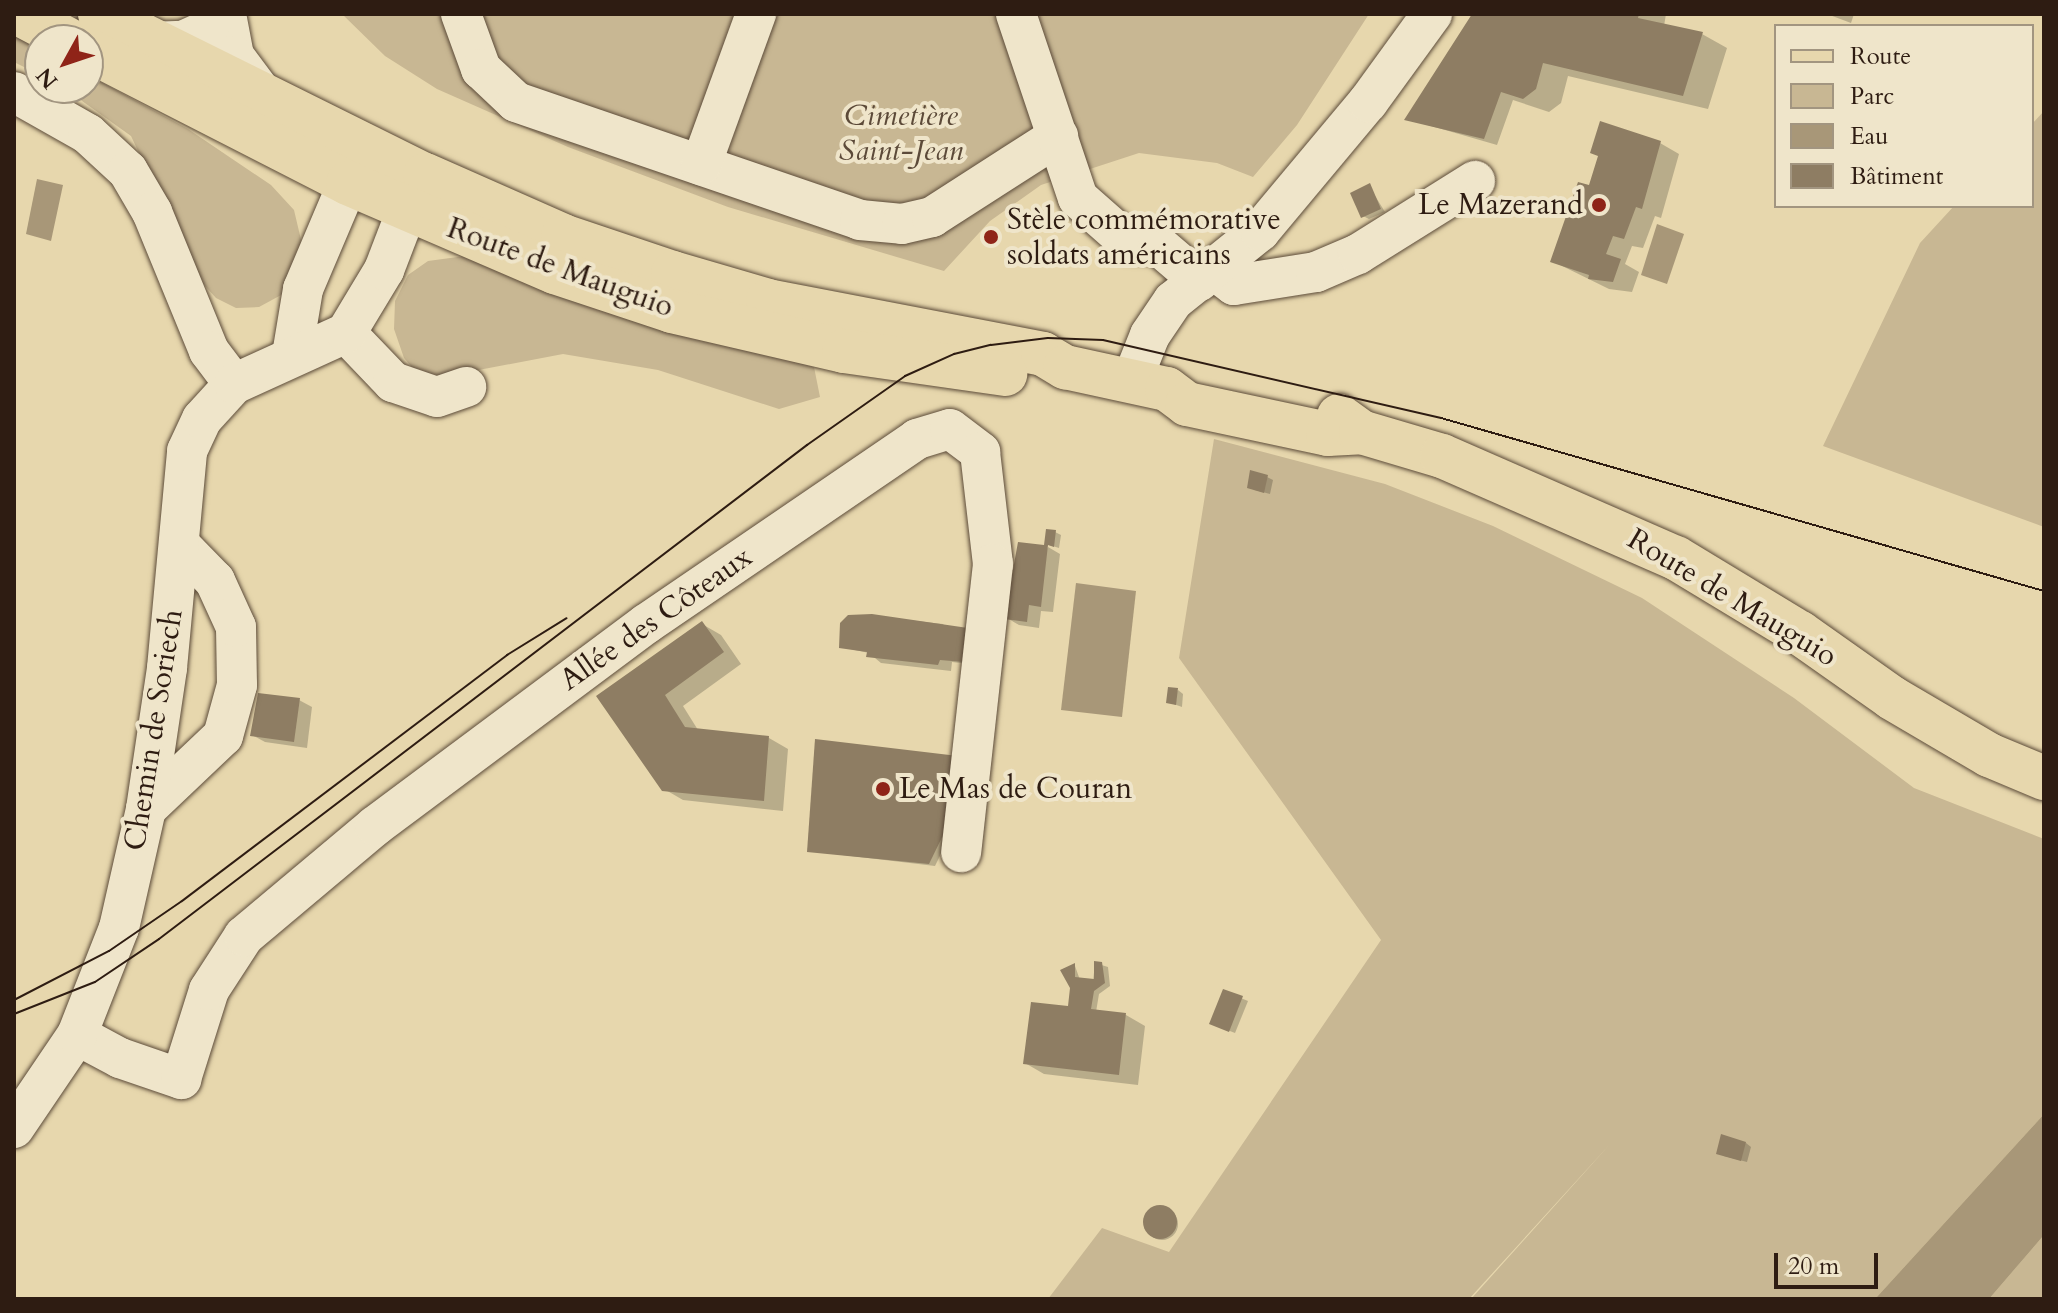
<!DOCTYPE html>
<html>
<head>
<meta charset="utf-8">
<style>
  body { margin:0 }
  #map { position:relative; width:2058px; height:1313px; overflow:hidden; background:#e7d7ad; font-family:Cardo,serif }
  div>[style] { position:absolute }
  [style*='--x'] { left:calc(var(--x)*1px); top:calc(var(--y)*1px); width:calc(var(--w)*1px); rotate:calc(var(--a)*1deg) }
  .green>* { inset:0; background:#c8b793 }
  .water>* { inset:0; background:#a89778 }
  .shadow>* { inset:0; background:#0003 }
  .round { border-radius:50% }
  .building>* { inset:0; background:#8e7d63 }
  .roads { filter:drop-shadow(0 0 2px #5c4b39) drop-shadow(0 0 2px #5c4b39) }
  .minor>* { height:40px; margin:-20px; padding:0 20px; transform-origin:20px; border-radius:20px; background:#efe5ca }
  .major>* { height:44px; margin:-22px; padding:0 22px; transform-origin:22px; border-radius:22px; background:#e7d7ad }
  .tram>* { height:2px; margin:-1px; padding:0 1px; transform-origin:1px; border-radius:1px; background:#2e1c12 }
  .dots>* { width:22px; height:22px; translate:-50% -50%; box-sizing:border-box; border:4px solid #efe5ca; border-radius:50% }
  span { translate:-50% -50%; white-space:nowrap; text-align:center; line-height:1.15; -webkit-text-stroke:8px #efe5ca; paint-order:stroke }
  .park-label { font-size:30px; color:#5c4a39; font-style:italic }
  .poi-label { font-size:30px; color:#2e1c12 }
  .right { translate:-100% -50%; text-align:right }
  .left { translate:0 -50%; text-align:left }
  .street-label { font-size:30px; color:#2e1c12 }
  .frame { position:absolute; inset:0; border:16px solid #2e1c12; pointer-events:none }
  .legend { position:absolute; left:1774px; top:24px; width:260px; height:184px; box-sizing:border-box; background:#efe5ca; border:2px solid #a29580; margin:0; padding:10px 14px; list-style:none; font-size:24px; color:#2e1c12 }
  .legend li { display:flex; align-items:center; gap:16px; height:40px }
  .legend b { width:40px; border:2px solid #a29580 }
  .north { position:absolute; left:24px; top:24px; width:80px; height:80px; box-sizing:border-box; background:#efe5ca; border:2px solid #a29580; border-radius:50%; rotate:230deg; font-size:22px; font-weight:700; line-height:32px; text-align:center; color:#2e1c12 }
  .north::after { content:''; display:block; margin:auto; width:28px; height:36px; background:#8f2418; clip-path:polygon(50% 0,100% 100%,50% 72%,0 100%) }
  .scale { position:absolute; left:1774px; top:1253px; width:104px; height:36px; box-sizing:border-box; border:4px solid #2e1c12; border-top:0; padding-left:10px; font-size:24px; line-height:28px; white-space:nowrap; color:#2e1c12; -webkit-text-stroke:6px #efe5ca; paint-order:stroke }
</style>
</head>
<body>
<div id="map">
  <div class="green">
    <div style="clip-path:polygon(342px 14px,1369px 14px,1297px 125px,1253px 177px,1217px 163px,1139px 153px,1041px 185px,990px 221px,944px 271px,728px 207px,568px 147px,437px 89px,385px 56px)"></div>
    <div style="clip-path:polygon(14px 35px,40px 49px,40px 75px,14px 62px)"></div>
    <div style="clip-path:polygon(88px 75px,188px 129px,271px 185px,294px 210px,302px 244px,283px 294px,259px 307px,236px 308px,216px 298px,198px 278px,131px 136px,64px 88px,88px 88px)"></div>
    <div style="clip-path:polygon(2044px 111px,2044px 527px,1823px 446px,1920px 243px,1954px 206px,2032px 206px,2032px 124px)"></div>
    <div style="clip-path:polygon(465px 256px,710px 339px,814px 367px,820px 397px,779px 409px,658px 370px,563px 354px,447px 376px,416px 372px,404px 358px,394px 329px,395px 301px,408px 275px,428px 261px)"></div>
    <div style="clip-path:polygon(1214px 439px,1385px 484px,1493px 526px,1642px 598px,1794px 698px,1914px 788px,2044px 839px,2044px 1114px,1875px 1299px,1471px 1299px,1611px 1143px,1469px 1299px,1048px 1299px,1102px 1228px,1169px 1252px,1381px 940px,1179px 658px)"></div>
    <div style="clip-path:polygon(2044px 1235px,2044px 1299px,1989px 1299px)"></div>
  </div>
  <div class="water">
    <div style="clip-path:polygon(37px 179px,63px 185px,51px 241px,26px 234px)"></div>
    <div style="clip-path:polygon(1657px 224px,1684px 234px,1667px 284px,1641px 275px)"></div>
    <div style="clip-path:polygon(1076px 583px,1136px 591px,1122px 717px,1061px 710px)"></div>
    <div style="clip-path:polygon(2044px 1114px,2044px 1235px,1989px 1299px,1875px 1299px)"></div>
  </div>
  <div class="shadow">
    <div style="clip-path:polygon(1474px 14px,1666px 14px,1664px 26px,1702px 34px,1727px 48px,1708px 109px,1568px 76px,1561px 103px,1549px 112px,1513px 100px,1497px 145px,1407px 119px)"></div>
    <div style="clip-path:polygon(1827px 14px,1854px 14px,1851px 23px)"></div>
    <div style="clip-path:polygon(1660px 143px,1679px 154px,1661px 218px,1655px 216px,1643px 248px,1632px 246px,1625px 264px,1639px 272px,1632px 292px,1609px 289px,1552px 261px,1590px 188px)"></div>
    <div style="clip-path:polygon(1369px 186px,1385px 212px,1369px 219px,1363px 216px)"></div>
    <div style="clip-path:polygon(1267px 477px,1273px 480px,1270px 494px,1255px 490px)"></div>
    <div style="clip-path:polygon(1055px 532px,1061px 535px,1059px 548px,1046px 544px)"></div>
    <div style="clip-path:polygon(1048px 547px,1060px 554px,1053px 612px,1041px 611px,1039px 628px,1019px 625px,1007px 618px)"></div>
    <div style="clip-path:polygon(873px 616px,943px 624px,969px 664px,952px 662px,951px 671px,881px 663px,869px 653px,841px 647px)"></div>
    <div style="clip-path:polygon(702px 624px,721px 635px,741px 664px,683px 706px,698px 730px,769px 738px,788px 749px,783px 811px,683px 800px,664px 789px,599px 696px)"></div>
    <div style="clip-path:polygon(1178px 690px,1183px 694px,1182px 707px,1168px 702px)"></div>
    <div style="clip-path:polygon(299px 700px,312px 707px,307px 748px,265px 742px,252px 735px)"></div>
    <div style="clip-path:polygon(955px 825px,935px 866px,809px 851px)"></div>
    <div style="clip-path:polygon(1095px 963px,1108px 967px,1110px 986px,1099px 994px,1096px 1012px,1126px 1015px,1145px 1026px,1138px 1085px,1044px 1074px,1025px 1063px,1078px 1009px,1070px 1005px,1075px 966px,1080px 980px,1093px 982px)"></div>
    <div style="clip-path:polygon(1224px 991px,1248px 1001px,1235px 1033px,1217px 1026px)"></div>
    <div style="clip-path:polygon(1746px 1143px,1751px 1147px,1747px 1162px,1724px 1156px)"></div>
    <div class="round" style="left:1146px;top:1208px;width:32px;height:32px"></div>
  </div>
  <div class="building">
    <div style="clip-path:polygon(1472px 14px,1639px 14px,1638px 18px,1703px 32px,1683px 96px,1543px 63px,1536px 89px,1523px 99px,1501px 92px,1484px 139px,1404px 120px)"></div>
    <div style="clip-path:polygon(1600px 121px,1661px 141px,1642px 209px,1636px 207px,1624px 239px,1613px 236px,1606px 254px,1621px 259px,1613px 282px,1588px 279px,1589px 275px,1550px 262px,1578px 182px,1589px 185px,1598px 156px,1590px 153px)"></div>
    <div style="clip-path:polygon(1370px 183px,1381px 209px,1361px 218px,1350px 193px)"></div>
    <div style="clip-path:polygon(1250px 470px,1268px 475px,1264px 493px,1247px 488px)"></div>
    <div style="clip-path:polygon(1046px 529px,1056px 530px,1054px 547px,1048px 545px,1041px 607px,1029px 605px,1027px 622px,1004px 619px,1018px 542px,1044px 545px)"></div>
    <div style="clip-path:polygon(872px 614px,968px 628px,964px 662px,940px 660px,938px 665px,866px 657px,867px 652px,839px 648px,840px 623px,848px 615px)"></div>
    <div style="clip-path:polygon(702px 621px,724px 652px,665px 695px,685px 727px,769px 736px,764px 801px,662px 791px,596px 696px)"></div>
    <div style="clip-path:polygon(1168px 687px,1178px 688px,1176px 705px,1166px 703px)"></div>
    <div style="clip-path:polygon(258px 693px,300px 698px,294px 742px,250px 736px)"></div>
    <div style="clip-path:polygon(815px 739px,958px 756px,950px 821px,929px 864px,807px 852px)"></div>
    <div style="clip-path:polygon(1094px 961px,1102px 962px,1105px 983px,1094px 991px,1091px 1009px,1126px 1013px,1119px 1075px,1023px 1064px,1031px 1002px,1068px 1006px,1070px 988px,1060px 970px,1075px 963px,1075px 977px,1094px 979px)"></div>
    <div style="clip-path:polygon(1223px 989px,1243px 996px,1229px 1032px,1209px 1024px)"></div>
    <div style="clip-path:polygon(1721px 1134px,1746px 1142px,1741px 1161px,1716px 1154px)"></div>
    <div class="round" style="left:1143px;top:1205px;width:34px;height:34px"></div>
  </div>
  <div class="roads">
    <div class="minor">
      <div style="--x:226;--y:14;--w:43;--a:79.2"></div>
      <div style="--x:234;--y:56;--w:54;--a:53.3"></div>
      <div style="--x:461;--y:14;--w:59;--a:70"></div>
      <div style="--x:481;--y:69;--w:48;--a:43.3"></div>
      <div style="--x:516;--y:102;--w:364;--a:18.9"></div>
      <div style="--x:860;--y:220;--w:42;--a:5.4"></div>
      <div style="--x:902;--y:224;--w:31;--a:-13"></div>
      <div style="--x:932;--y:217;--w:150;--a:-32.7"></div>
      <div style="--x:1016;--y:14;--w:194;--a:71.4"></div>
      <div style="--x:1078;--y:198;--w:68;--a:41.4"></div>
      <div style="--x:1129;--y:243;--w:29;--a:4"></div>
      <div style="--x:1158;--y:245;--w:55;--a:40.6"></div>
      <div style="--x:144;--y:34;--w:9;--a:63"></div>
      <div style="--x:148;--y:42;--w:35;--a:-2"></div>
      <div style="--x:183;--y:41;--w:26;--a:-25"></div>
      <div style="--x:207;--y:30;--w:18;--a:-63"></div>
      <div style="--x:14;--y:92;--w:85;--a:29.6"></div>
      <div style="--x:88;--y:134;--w:54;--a:42.8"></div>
      <div style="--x:128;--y:171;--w:48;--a:59.7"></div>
      <div style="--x:152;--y:212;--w:150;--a:67.7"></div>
      <div style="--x:209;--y:351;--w:41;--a:52.9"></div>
      <div style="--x:701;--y:165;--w:161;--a:-70"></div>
      <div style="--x:1214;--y:270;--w:25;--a:37"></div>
      <div style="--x:1234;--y:285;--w:83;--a:-9"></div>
      <div style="--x:1316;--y:272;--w:46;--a:-23.2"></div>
      <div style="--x:1358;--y:254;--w:138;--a:-32"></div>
      <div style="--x:346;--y:333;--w:68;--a:46.2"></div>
      <div style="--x:393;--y:382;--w:46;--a:18.8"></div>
      <div style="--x:437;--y:397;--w:31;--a:-19"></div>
      <div style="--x:292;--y:355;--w:67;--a:-80.5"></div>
      <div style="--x:303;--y:289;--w:115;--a:-67"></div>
      <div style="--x:1132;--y:380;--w:48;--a:-68.2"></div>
      <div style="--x:1150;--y:335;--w:41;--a:-55.9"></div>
      <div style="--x:1173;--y:301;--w:112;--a:-38.8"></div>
      <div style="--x:1260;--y:231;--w:168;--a:-50.1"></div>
      <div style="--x:1368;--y:102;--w:109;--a:-54"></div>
      <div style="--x:146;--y:809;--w:106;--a:-43.5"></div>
      <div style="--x:223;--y:736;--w:53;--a:-74.6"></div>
      <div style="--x:237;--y:685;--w:58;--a:-91"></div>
      <div style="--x:236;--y:627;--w:51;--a:-114.5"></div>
      <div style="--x:215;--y:581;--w:50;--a:-134.2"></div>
      <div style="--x:77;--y:1035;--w:49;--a:28.1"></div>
      <div style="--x:120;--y:1058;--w:65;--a:19"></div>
      <div style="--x:181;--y:1079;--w:93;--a:-72.5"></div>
      <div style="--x:209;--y:990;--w:64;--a:-57.1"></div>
      <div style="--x:244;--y:936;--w:171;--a:-40"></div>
      <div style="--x:375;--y:826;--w:338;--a:-36.7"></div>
      <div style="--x:646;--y:624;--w:328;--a:-34.3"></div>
      <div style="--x:917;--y:439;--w:34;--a:-17"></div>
      <div style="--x:950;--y:429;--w:38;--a:37"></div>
      <div style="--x:980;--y:452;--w:113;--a:83.4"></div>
      <div style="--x:993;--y:564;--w:290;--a:96.3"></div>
      <div style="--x:14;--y:1128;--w:112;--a:-55.9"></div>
      <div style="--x:77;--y:1035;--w:115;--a:-68.6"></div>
      <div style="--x:119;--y:928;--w:122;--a:-77.2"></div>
      <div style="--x:146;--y:809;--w:143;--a:-81.5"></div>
      <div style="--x:167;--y:668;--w:218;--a:-84.7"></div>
      <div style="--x:187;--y:451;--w:35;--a:-65"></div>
      <div style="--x:202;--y:419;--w:47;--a:-47.6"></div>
      <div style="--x:234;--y:384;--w:123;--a:-24.5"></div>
      <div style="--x:346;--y:333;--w:74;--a:-58.9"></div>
      <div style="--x:384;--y:270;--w:64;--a:-69"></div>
    </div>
    <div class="major">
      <div style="--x:20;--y:14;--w:55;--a:28"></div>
      <div style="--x:100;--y:14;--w:363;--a:26.4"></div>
      <div style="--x:425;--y:175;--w:151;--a:23.8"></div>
      <div style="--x:563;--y:236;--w:116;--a:18.6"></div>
      <div style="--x:673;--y:273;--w:99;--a:16.4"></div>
      <div style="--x:768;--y:301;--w:280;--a:10.9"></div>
      <div style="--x:1043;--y:354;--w:26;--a:31"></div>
      <div style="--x:1065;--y:367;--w:104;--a:12.2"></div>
      <div style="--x:1167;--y:389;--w:25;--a:37"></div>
      <div style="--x:1187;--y:404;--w:144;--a:12"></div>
      <div style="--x:1328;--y:434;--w:33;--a:-3"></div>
      <div style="--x:88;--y:50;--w:292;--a:27.1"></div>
      <div style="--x:348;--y:183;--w:225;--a:23.3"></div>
      <div style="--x:555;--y:272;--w:123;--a:18.4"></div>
      <div style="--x:672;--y:311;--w:177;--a:13.1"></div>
      <div style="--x:844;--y:351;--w:163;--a:8.1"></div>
      <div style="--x:1339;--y:416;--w:27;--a:36"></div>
      <div style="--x:1361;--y:432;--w:84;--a:16.5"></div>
      <div style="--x:1442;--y:456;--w:255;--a:23.6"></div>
      <div style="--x:1676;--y:558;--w:145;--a:31.2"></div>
      <div style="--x:1800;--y:633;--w:113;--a:35.2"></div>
      <div style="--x:1892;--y:698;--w:113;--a:30.4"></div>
      <div style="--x:1989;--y:755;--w:60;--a:22.7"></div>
    </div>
  </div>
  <div class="tram">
    <div style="--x:14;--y:1000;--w:107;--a:-27.3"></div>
    <div style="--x:109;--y:951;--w:88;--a:-34.4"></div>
    <div style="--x:182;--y:901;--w:408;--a:-37.1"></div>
    <div style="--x:507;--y:655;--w:70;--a:-31.7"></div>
    <div style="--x:14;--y:1014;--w:87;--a:-21.6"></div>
    <div style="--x:95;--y:982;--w:77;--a:-33.9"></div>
    <div style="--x:159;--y:939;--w:815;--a:-37.32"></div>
    <div style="--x:807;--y:445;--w:120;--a:-35.1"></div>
    <div style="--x:905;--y:376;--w:54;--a:-24.2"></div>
    <div style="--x:954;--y:354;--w:38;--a:-14"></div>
    <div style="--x:991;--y:345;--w:57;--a:-7"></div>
    <div style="--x:1048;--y:338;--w:55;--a:2.1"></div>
    <div style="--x:1103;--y:340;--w:347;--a:13"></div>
    <div style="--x:1441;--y:418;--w:627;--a:16.01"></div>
  </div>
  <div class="dots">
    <div style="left:1599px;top:205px;background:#8f2418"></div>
    <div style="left:991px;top:237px;background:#8f2418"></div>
    <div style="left:883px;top:789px;background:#8f2418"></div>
  </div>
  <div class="park-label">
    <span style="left:901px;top:133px">Cimetière<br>Saint-Jean</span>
  </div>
  <div class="poi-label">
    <span class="right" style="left:1583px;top:205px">Le Mazerand</span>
    <span class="left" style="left:1007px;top:237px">Stèle commémorative<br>soldats américains</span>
    <span class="left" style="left:899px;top:789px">Le Mas de Couran</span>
  </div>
  <div class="street-label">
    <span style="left:560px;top:268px;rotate:20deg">Route de Mauguio</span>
    <span style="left:1732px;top:598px;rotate:31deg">Route de Mauguio</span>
    <span style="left:656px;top:619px;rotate:-35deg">Allée des Côteaux</span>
    <span style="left:154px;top:730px;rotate:-81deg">Chemin de Soriech</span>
  </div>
  <div class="frame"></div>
  <ul class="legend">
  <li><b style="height:10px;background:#e7d7ad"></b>Route</li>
  <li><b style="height:22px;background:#c8b793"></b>Parc</li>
  <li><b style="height:22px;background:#a89778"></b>Eau</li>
  <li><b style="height:22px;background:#8e7d63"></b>Bâtiment</li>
  </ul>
  <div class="north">N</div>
  <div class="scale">20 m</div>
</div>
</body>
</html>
